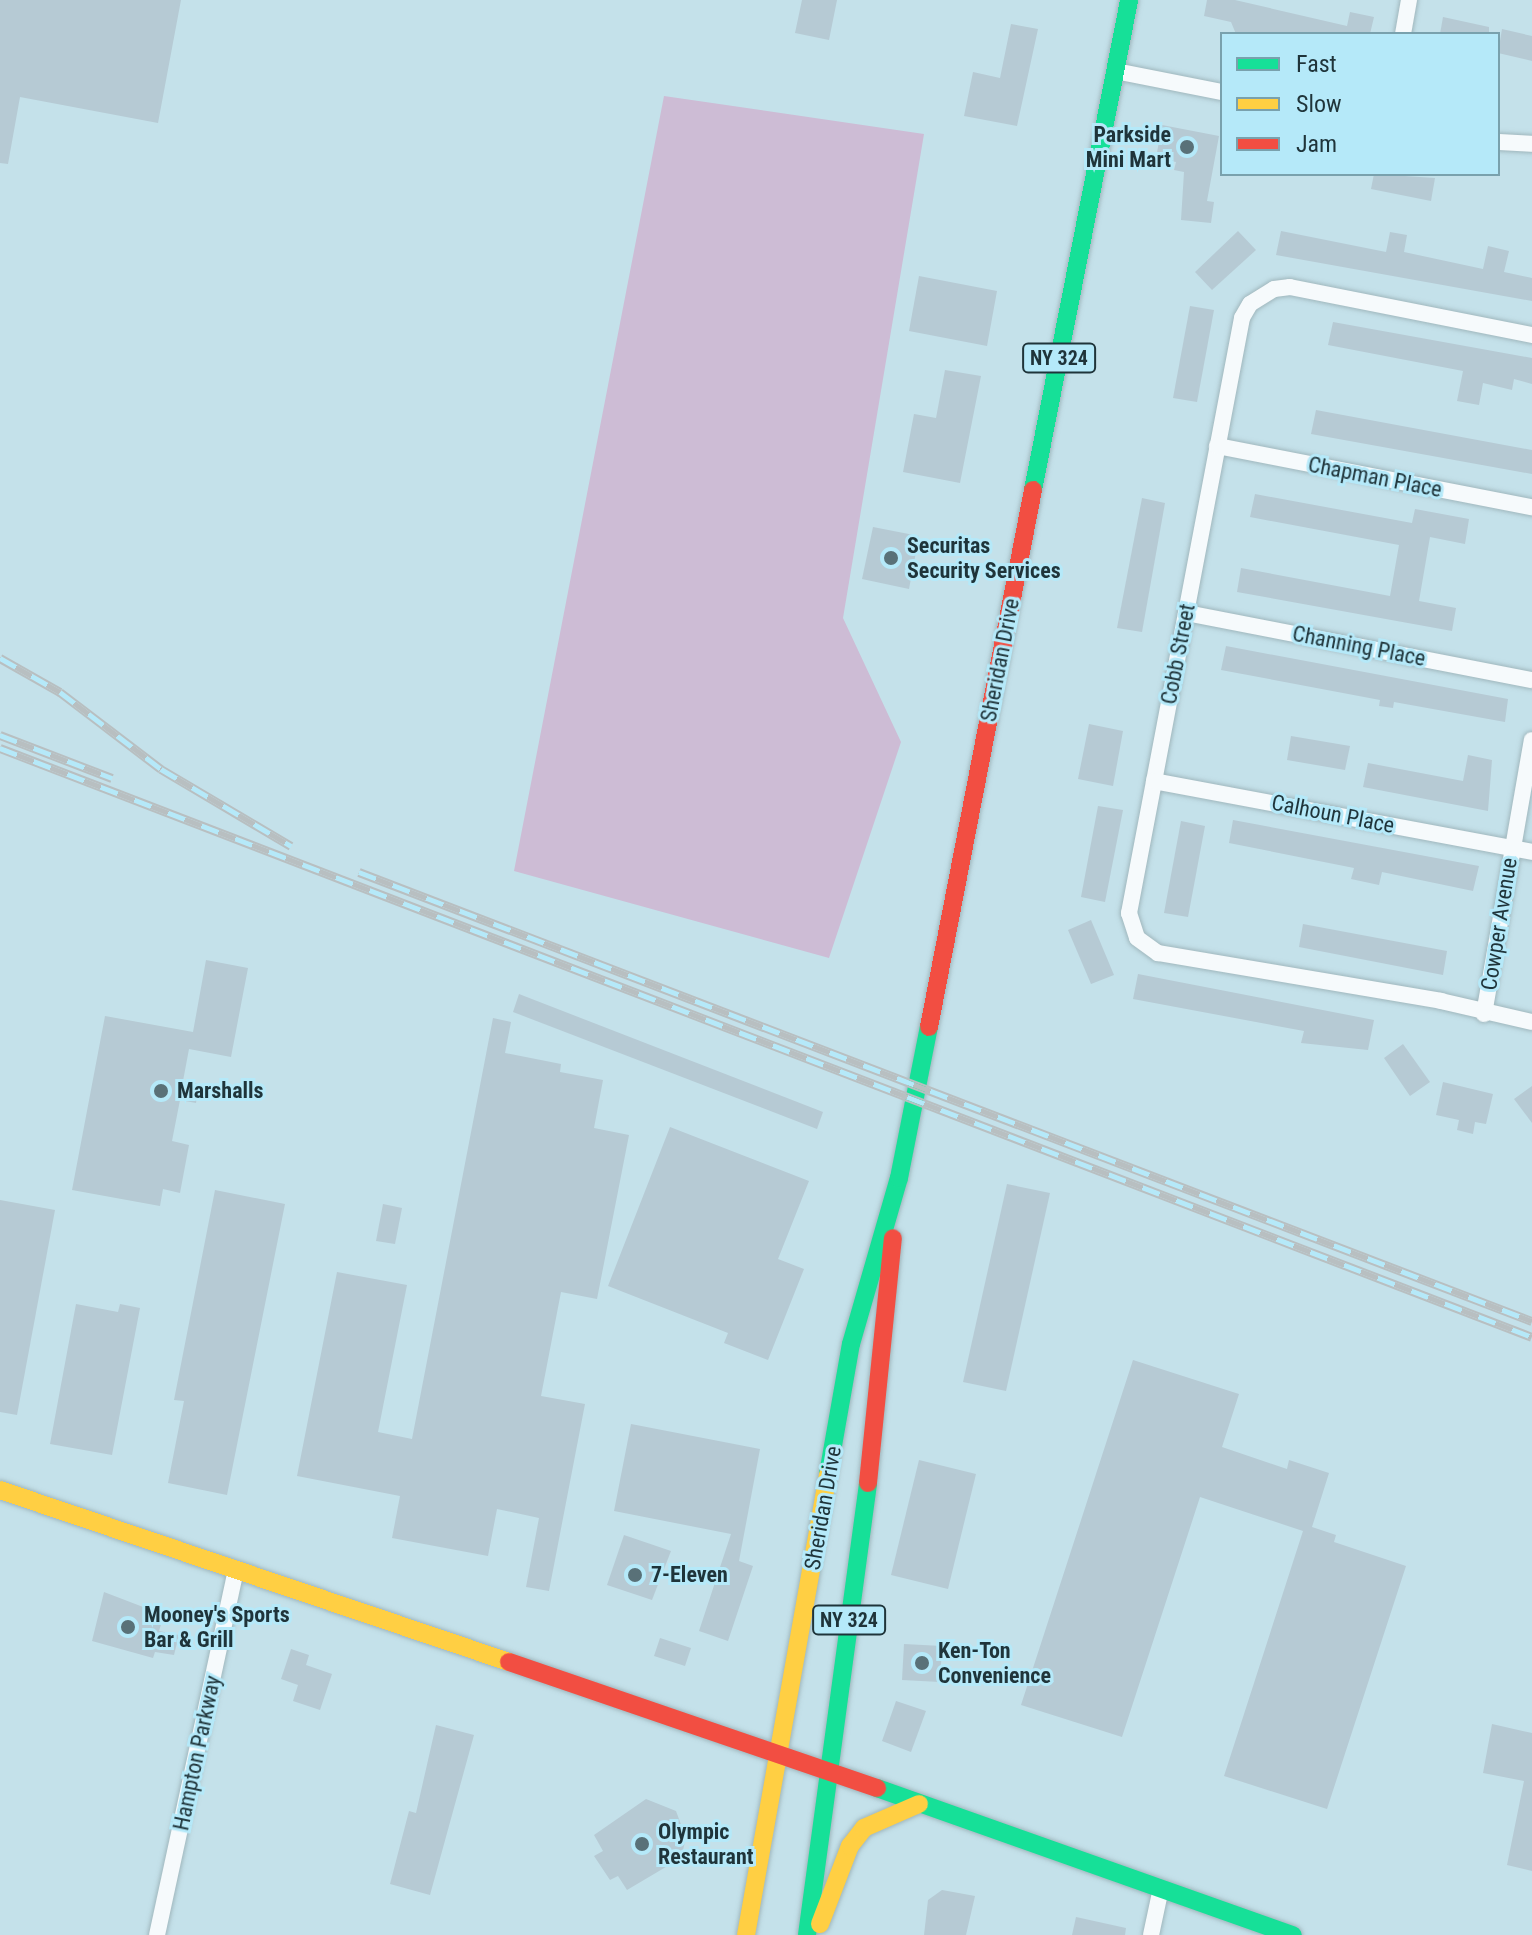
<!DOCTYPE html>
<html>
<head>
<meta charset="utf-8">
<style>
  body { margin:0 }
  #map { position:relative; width:1532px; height:1935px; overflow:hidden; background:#c4e1ea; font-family:"Roboto Condensed",sans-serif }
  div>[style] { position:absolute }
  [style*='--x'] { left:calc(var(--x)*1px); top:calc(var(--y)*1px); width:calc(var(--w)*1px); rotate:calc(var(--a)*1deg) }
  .forest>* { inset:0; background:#cdbcd5 }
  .building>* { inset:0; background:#b6cad4 }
  .roads { filter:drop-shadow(0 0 2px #a0b7bd) drop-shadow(0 0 2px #a0b7bd) }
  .street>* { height:16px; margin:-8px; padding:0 8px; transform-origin:8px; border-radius:8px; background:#f6fafc }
  .fast>* { height:18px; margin:-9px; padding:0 9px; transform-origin:9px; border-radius:9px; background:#16e098 }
  .slow>* { height:18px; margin:-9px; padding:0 9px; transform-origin:9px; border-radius:9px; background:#ffcf43 }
  .jam>* { height:18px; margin:-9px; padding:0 9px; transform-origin:9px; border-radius:9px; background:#f24e42 }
  .rail>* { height:9px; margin-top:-4.5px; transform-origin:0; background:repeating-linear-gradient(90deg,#b5e9f9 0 18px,#b8bfc1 0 36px); box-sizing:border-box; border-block:2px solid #b8bfc1 }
  .dots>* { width:22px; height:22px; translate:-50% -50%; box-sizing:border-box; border:4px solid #b5e9f9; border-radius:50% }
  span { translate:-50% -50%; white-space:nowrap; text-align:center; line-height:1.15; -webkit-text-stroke:6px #b5e9f9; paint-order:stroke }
  .shield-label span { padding:2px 6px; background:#b5e9f9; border:2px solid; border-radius:6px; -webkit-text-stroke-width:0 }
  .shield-label { font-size:20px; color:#1f343a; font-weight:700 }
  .poi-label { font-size:22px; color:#1f343a; font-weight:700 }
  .right { translate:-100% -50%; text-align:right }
  .left { translate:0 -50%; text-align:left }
  .street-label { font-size:22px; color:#1f343a }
  .legend { position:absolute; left:1220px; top:32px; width:280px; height:144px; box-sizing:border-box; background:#b5e9f9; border:2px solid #79a1ad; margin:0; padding:10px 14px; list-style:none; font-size:24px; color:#1f343a }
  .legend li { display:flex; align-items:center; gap:16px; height:40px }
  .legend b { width:40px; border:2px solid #79a1ad }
</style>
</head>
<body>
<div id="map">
  <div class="forest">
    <div style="clip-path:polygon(664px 96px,924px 134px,843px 618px,901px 742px,829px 958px,514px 871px)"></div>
  </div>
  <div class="building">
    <div style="clip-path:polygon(0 0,181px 0,158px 123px,20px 97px,8px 164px,0 163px)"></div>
    <div style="clip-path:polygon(802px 0,837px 0,829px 40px,795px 33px)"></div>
    <div style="clip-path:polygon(1207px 0,1235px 0,1347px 26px,1350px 12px,1374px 17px,1370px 34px,1236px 34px,1231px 22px,1204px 16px)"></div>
    <div style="clip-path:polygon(1443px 17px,1489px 27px,1489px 34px,1440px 34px)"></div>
    <div style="clip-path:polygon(1011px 24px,1038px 29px,1017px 126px,964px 116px,973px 72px,1000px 78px)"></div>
    <div style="clip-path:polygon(1502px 29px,1532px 36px,1532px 61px,1498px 53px)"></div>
    <div style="clip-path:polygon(1162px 125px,1219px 136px,1207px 201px,1214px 202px,1211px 223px,1181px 220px,1184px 172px,1174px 170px,1176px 162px,1156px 158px)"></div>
    <div style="clip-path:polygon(1374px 174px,1435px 178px,1431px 201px,1371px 189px)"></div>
    <div style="clip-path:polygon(1238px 231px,1256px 250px,1212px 290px,1195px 272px)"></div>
    <div style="clip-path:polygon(1281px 231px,1386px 252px,1390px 232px,1407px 235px,1404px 252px,1483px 269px,1488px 246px,1509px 251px,1504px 272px,1532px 278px,1532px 301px,1276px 255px)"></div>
    <div style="clip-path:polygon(919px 276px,997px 291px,987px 346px,909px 331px)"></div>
    <div style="clip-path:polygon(1190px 306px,1214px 310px,1197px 402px,1173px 398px)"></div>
    <div style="clip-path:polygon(1333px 322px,1532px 358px,1532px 384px,1514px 379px,1512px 390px,1483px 383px,1479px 405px,1457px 401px,1463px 371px,1328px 345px)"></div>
    <div style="clip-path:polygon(945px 370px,981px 376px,960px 483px,903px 472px,914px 414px,936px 418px)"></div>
    <div style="clip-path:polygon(1316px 410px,1532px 450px,1532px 474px,1311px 434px)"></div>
    <div style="clip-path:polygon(1255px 494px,1412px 523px,1415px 509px,1469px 519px,1465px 544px,1430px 537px,1419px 601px,1456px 608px,1452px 631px,1237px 592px,1241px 568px,1390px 596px,1399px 545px,1250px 517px)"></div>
    <div style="clip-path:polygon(1142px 498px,1165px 503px,1142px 632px,1117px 628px)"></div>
    <div style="clip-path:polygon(873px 527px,919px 536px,909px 589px,862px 579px)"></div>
    <div style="clip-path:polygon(1226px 646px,1508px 699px,1505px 722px,1394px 702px,1393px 708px,1379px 706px,1380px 700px,1221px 670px)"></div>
    <div style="clip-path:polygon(1089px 724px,1123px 731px,1113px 786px,1078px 779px)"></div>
    <div style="clip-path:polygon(1291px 736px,1350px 746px,1345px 770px,1287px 760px)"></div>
    <div style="clip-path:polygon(1468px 755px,1492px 760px,1488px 811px,1363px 787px,1368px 763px,1463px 781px)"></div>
    <div style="clip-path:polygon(1098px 806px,1123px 810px,1105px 902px,1081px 897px)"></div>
    <div style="clip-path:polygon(1233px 820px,1479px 866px,1473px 891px,1382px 872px,1379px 885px,1351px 879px,1354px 868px,1229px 843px)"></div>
    <div style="clip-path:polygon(1181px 821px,1205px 826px,1188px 917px,1164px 913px)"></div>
    <div style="clip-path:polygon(1091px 920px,1114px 975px,1091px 984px,1068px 930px)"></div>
    <div style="clip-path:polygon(1303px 924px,1447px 951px,1443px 975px,1299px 947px)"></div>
    <div style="clip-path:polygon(206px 960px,248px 968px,231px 1057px,189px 1049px,183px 1081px,199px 1084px,196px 1103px,180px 1100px,172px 1141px,189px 1145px,180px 1193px,163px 1189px,160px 1206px,72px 1190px,105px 1016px,193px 1032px)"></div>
    <div style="clip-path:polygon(1138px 974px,1374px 1020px,1368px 1050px,1301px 1043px,1304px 1031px,1133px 999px)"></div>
    <div style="clip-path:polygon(519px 994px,823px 1112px,817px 1129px,513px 1012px)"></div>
    <div style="clip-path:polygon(493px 1018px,511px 1022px,505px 1053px,561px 1064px,560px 1072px,603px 1080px,594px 1128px,629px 1135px,597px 1299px,561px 1292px,541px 1396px,585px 1404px,549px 1591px,526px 1587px,539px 1518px,497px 1509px,488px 1556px,392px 1538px,400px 1496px,297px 1476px,337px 1272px,407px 1285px,378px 1432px,412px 1439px)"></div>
    <div style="clip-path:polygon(1403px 1044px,1430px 1082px,1410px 1096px,1384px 1058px)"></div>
    <div style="clip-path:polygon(1443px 1082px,1493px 1094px,1486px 1124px,1475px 1122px,1473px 1134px,1457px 1130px,1459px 1120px,1436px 1115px)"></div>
    <div style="clip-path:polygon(1532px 1086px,1532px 1123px,1514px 1099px)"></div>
    <div style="clip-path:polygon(670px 1127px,809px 1181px,778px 1259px,804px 1269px,768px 1360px,724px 1343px,728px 1333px,608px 1286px)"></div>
    <div style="clip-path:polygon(1007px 1184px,1050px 1193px,1006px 1391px,963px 1382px)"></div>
    <div style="clip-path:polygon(215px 1190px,285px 1204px,227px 1495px,168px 1483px,184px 1401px,174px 1400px)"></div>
    <div style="clip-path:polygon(0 1200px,55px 1210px,17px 1415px,0 1412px)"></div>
    <div style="clip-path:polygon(383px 1204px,402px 1208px,395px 1244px,376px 1241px)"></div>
    <div style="clip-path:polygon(76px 1304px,118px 1312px,120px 1304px,140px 1308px,112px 1455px,50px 1444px)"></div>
    <div style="clip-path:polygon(1133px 1360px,1239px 1394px,1222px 1447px,1287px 1469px,1289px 1460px,1329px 1473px,1312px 1527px,1336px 1535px,1334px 1542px,1406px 1566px,1327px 1809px,1224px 1776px,1303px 1531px,1200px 1497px,1122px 1737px,1021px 1705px)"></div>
    <div style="clip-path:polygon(631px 1424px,760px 1449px,739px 1561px,753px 1566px,728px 1641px,699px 1631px,731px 1534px,614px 1511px)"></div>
    <div style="clip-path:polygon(919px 1460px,976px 1474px,948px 1589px,891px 1575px)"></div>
    <div style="clip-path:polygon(624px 1535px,671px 1551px,652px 1600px,607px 1585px)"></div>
    <div style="clip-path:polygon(104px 1592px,164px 1615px,159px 1631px,179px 1635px,174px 1655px,155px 1652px,153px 1658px,92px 1641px)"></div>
    <div style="clip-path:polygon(660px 1638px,691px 1648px,685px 1666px,654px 1656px)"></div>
    <div style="clip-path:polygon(904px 1644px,942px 1646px,940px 1682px,902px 1680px)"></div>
    <div style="clip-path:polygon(291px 1649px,309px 1655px,306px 1665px,332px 1674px,320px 1710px,293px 1701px,298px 1685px,281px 1679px)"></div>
    <div style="clip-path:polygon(896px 1701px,926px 1711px,911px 1752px,882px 1741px)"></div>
    <div style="clip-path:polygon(1492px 1724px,1532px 1733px,1532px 1871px,1507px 1865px,1524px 1781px,1483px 1773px)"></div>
    <div style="clip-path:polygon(436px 1725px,474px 1735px,430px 1895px,390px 1884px,409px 1811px,416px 1813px)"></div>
    <div style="clip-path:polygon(646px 1799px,676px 1811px,686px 1838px,681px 1858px,627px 1890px,618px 1876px,610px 1880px,594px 1856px,603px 1851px,594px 1835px)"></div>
    <div style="clip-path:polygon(942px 1890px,975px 1896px,966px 1935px,924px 1935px,928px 1900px)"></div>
    <div style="clip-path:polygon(1076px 1917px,1126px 1928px,1125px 1935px,1072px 1935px)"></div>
  </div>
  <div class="roads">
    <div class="street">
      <div style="--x:1403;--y:34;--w:35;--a:-80"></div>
      <div style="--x:1115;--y:71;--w:109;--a:11.1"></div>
      <div style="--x:1498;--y:142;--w:34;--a:3"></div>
      <div style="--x:1532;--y:335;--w:247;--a:-168.8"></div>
      <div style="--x:1290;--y:287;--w:16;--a:173"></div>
      <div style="--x:1274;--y:289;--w:28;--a:148"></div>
      <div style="--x:1250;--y:304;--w:16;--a:120"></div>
      <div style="--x:1242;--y:318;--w:606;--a:100.75"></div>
      <div style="--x:1129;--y:913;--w:26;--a:72"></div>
      <div style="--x:1137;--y:938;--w:26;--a:36"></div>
      <div style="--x:1158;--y:953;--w:287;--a:9.6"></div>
      <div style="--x:1441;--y:1001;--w:93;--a:13"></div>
      <div style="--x:1217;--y:446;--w:321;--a:11"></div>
      <div style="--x:1186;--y:613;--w:352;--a:11"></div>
      <div style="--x:1154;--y:781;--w:385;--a:10.6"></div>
      <div style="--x:1484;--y:1014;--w:278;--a:-80.1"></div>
      <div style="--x:157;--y:1935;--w:372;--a:-77.8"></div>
      <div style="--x:1151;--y:1935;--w:48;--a:-78"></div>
    </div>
    <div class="fast">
      <div style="--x:1033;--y:490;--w:499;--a:-78.9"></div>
      <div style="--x:828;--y:1474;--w:132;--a:-80"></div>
      <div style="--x:851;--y:1344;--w:173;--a:-73.9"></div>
      <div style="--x:899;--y:1178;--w:154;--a:-78.8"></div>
      <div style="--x:877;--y:1788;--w:441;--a:19.5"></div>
      <div style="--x:807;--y:1935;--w:456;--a:-82.3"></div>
    </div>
    <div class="slow">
      <div style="--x:0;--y:1490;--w:537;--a:18.67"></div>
      <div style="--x:820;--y:1924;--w:84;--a:-69"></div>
      <div style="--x:850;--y:1846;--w:23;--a:-52"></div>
      <div style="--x:864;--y:1828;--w:60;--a:-23.6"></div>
      <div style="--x:746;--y:1935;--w:468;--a:-79.9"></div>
    </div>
    <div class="jam">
      <div style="--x:929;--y:1027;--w:547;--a:-79.04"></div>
      <div style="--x:868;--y:1483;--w:246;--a:-84.2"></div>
      <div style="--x:509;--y:1662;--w:389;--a:18.9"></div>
    </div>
  </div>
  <div class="rail">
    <div style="--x:0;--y:658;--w:69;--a:29.5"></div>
    <div style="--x:60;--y:692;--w:127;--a:37.3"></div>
    <div style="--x:161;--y:769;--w:151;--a:30.6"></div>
    <div style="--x:0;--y:735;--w:120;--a:21"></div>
    <div style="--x:0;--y:748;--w:1641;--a:21.03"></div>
    <div style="--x:359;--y:872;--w:1256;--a:20.95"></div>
  </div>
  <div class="dots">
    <div style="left:1187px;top:147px;background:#597178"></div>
    <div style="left:891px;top:558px;background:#597178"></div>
    <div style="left:161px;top:1091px;background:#597178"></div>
    <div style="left:635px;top:1575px;background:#597178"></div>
    <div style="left:128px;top:1627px;background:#597178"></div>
    <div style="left:922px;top:1663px;background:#597178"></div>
    <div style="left:642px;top:1844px;background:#597178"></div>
  </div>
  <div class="shield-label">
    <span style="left:1059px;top:358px">NY 324</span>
    <span style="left:849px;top:1620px">NY 324</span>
  </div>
  <div class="poi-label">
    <span class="right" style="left:1171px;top:147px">Parkside<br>Mini Mart</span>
    <span class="left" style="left:907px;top:558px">Securitas<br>Security Services</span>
    <span class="left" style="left:177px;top:1091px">Marshalls</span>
    <span class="left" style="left:651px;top:1575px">7-Eleven</span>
    <span class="left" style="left:144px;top:1627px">Mooney's Sports<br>Bar &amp; Grill</span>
    <span class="left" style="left:938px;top:1663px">Ken-Ton<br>Convenience</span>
    <span class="left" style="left:658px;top:1844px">Olympic<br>Restaurant</span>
  </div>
  <div class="street-label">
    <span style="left:1375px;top:477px;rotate:11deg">Chapman Place</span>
    <span style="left:1359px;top:646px;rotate:11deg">Channing Place</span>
    <span style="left:1178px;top:654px;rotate:-79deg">Cobb Street</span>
    <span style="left:1000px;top:660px;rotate:-79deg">Sheridan Drive</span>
    <span style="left:1333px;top:814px;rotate:11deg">Calhoun Place</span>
    <span style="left:1499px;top:924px;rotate:-81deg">Cowper Avenue</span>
    <span style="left:823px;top:1508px;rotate:-80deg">Sheridan Drive</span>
    <span style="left:197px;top:1753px;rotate:-78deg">Hampton Parkway</span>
  </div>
  <ul class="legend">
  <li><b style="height:10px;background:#16e098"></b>Fast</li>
  <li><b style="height:10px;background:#ffcf43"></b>Slow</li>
  <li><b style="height:10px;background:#f24e42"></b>Jam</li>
  </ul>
</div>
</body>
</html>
